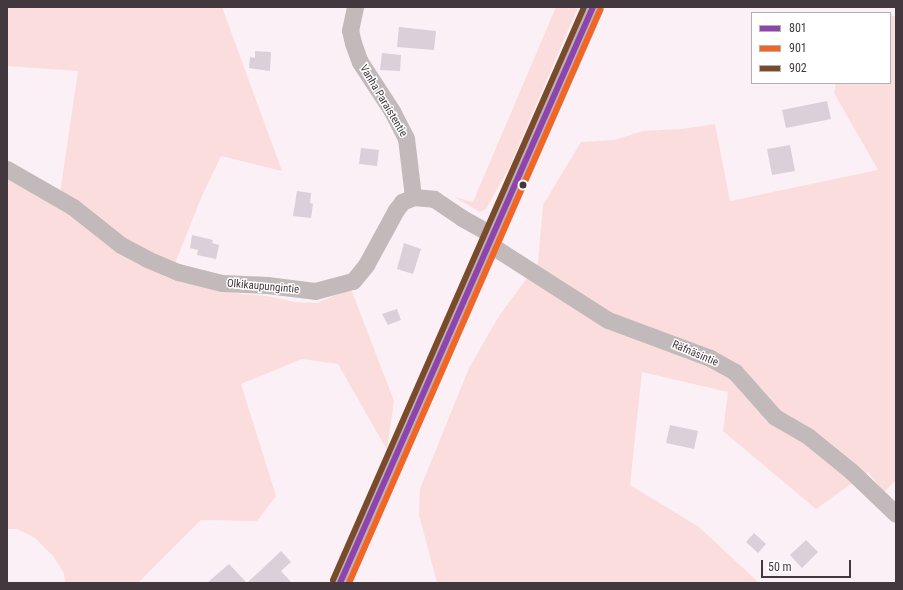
<!DOCTYPE html>
<html>
<head>
<meta charset="utf-8">
<style>
  body { margin:0 }
  #map { position:relative; width:903px; height:590px; overflow:hidden; background:#faf0f5; font-family:"Roboto Condensed",sans-serif }
  div>[style] { position:absolute }
  [style*='--x'] { left:calc(var(--x)*1px); top:calc(var(--y)*1px); width:calc(var(--w)*1px); rotate:calc(var(--a)*1deg) }
  .green>* { inset:0; background:#fcddde }
  .building>* { inset:0; background:#dbd0da }
  .minor>* { height:17px; margin:-8.5px; padding:0 8.5px; transform-origin:8.5px; border-radius:8.5px; background:#c2b9bb }
  .major>* { height:21px; margin:-10.5px; padding:0 10.5px; transform-origin:10.5px; border-radius:10.5px; background:#bcb0b4 }
  .bus-1>* { height:6px; margin:-3px; padding:0 3px; transform-origin:3px; border-radius:3px; background:#8e44ad }
  .bus-2>* { height:6px; margin:-3px; padding:0 3px; transform-origin:3px; border-radius:3px; background:#f26522 }
  .bus-3>* { height:6px; margin:-3px; padding:0 3px; transform-origin:3px; border-radius:3px; background:#7a4b2a }
  .dots>* { width:11px; height:11px; translate:-50% -50%; box-sizing:border-box; border:2px solid #fff; border-radius:50% }
  span { translate:-50% -50%; white-space:nowrap; text-align:center; line-height:1.15; -webkit-text-stroke:3px #fff; paint-order:stroke }
  .street-label { font-size:11px; color:#43383e }
  .frame { position:absolute; inset:0; border:8px solid #43383e; pointer-events:none }
  .legend { position:absolute; left:751px; top:12px; width:140px; height:72px; box-sizing:border-box; background:#fff; border:1px solid #b4afb2; margin:0; padding:5px 7px; list-style:none; font-size:12px; color:#43383e }
  .legend li { display:flex; align-items:center; gap:8px; height:20px }
  .legend b { width:20px; border:1px solid #b4afb2 }
  .scale { position:absolute; left:761px; top:560px; width:90px; height:18px; box-sizing:border-box; border:2px solid #43383e; border-top:0; padding-left:5px; font-size:12px; line-height:14px; white-space:nowrap; color:#43383e; -webkit-text-stroke:3px #fff; paint-order:stroke }
</style>
</head>
<body>
<div id="map">
  <div class="green">
    <div style="clip-path:polygon(7px 7px,222px 7px,282px 171px,221px 156px,201px 198px,174px 266px,132px 245px,60px 193px,78px 71px,7px 66px)"></div>
    <div style="clip-path:polygon(556px 7px,578px 7px,509px 168px,486px 209px,480px 212px,454px 197px,473px 202px)"></div>
    <div style="clip-path:polygon(890px 15px,896px 17px,896px 480px,884px 492px,868px 472px,816px 509px,723px 431px,728px 392px,642px 372px,630px 485px,699px 527px,759px 583px,437px 583px,419px 515px,420px 489px,469px 368px,499px 316px,538px 263px,543px 205px,581px 142px,614px 140px,643px 131px,681px 129px,715px 124px,730px 201px,878px 170px,834px 93px,836px 83px,890px 83px)"></div>
    <div style="clip-path:polygon(7px 175px,219px 289px,242px 294px,267px 296px,295px 302px,317px 303px,351px 289px,394px 401px,387px 450px,338px 364px,302px 359px,241px 384px,276px 496px,257px 521px,201px 520px,138px 583px,65px 583px,64px 573px,53px 556px,35px 538px,17px 529px,7px 529px)"></div>
  </div>
  <div class="building">
    <div style="clip-path:polygon(399px 27px,436px 31px,434px 50px,397px 47px)"></div>
    <div style="clip-path:polygon(255px 51px,271px 52px,270px 71px,249px 68px,250px 57px,255px 58px)"></div>
    <div style="clip-path:polygon(382px 53px,401px 55px,400px 71px,380px 70px)"></div>
    <div style="clip-path:polygon(827px 101px,831px 119px,786px 128px,782px 110px)"></div>
    <div style="clip-path:polygon(790px 145px,795px 171px,772px 175px,767px 149px)"></div>
    <div style="clip-path:polygon(361px 148px,379px 150px,377px 166px,359px 164px)"></div>
    <div style="clip-path:polygon(297px 191px,311px 193px,310px 203px,313px 204px,311px 218px,293px 216px)"></div>
    <div style="clip-path:polygon(192px 235px,213px 240px,212px 243px,219px 245px,216px 259px,197px 255px,198px 250px,190px 248px)"></div>
    <div style="clip-path:polygon(404px 243px,421px 249px,413px 274px,397px 269px)"></div>
    <div style="clip-path:polygon(397px 309px,401px 320px,388px 325px,382px 314px)"></div>
    <div style="clip-path:polygon(670px 425px,698px 431px,694px 449px,666px 443px)"></div>
    <div style="clip-path:polygon(754px 533px,766px 544px,758px 553px,746px 542px)"></div>
    <div style="clip-path:polygon(806px 540px,818px 552px,802px 568px,790px 555px)"></div>
    <div style="clip-path:polygon(281px 551px,291px 562px,281px 571px,292px 583px,207px 583px,229px 564px,247px 583px)"></div>
  </div>
  <div class="minor">
    <div style="--x:355;--y:7;--w:24;--a:102"></div>
    <div style="--x:350;--y:30;--w:13;--a:77"></div>
    <div style="--x:353;--y:43;--w:20;--a:70"></div>
    <div style="--x:360;--y:62;--w:59;--a:56.9"></div>
    <div style="--x:392;--y:111;--w:30;--a:63"></div>
    <div style="--x:406;--y:138;--w:59;--a:83.2"></div>
    <div style="--x:7;--y:169;--w:76;--a:29.9"></div>
    <div style="--x:73;--y:207;--w:61;--a:38.4"></div>
    <div style="--x:121;--y:245;--w:30;--a:28"></div>
    <div style="--x:147;--y:259;--w:34;--a:23"></div>
    <div style="--x:178;--y:272;--w:45;--a:14"></div>
    <div style="--x:222;--y:283;--w:45;--a:2.5"></div>
    <div style="--x:267;--y:285;--w:48;--a:7.1"></div>
    <div style="--x:315;--y:291;--w:39;--a:-15"></div>
    <div style="--x:353;--y:281;--w:21;--a:-51"></div>
    <div style="--x:366;--y:265;--w:63;--a:-61.4"></div>
    <div style="--x:396;--y:210;--w:10;--a:-53"></div>
    <div style="--x:402;--y:202;--w:12;--a:-24"></div>
    <div style="--x:413;--y:197;--w:21;--a:5"></div>
    <div style="--x:434;--y:199;--w:34;--a:34"></div>
    <div style="--x:462;--y:218;--w:35;--a:29"></div>
    <div style="--x:489;--y:244;--w:141;--a:32.6"></div>
    <div style="--x:608;--y:320;--w:109;--a:20.4"></div>
    <div style="--x:710;--y:358;--w:29;--a:29"></div>
    <div style="--x:735;--y:372;--w:60;--a:48.4"></div>
    <div style="--x:775;--y:417;--w:39;--a:30"></div>
    <div style="--x:809;--y:437;--w:54;--a:39"></div>
    <div style="--x:851;--y:471;--w:62;--a:43.7"></div>
  </div>
  <div class="major">
    <div style="--x:340;--y:583;--w:629;--a:-66.29"></div>
  </div>
  <div class="bus-1">
    <div style="--x:340;--y:583;--w:629;--a:-66.29"></div>
  </div>
  <div class="bus-2">
    <div style="--x:349;--y:583;--w:626;--a:-66.34"></div>
  </div>
  <div class="bus-3">
    <div style="--x:333;--y:580;--w:626;--a:-66.34"></div>
  </div>
  <div class="dots">
    <div style="left:523px;top:185px;background:#43383e"></div>
  </div>
  <div class="street-label">
    <span style="left:383px;top:101px;rotate:59deg">Vanha Paraistentie</span>
    <span style="left:263px;top:287px;rotate:5deg">Olkikaupungintie</span>
    <span style="left:695px;top:354px;rotate:23deg">Räfnäsintie</span>
  </div>
  <div class="frame"></div>
  <ul class="legend">
  <li><b style="height:5px;background:#8e44ad"></b>801</li>
  <li><b style="height:5px;background:#f26522"></b>901</li>
  <li><b style="height:5px;background:#7a4b2a"></b>902</li>
  </ul>
  <div class="scale">50 m</div>
</div>
</body>
</html>
